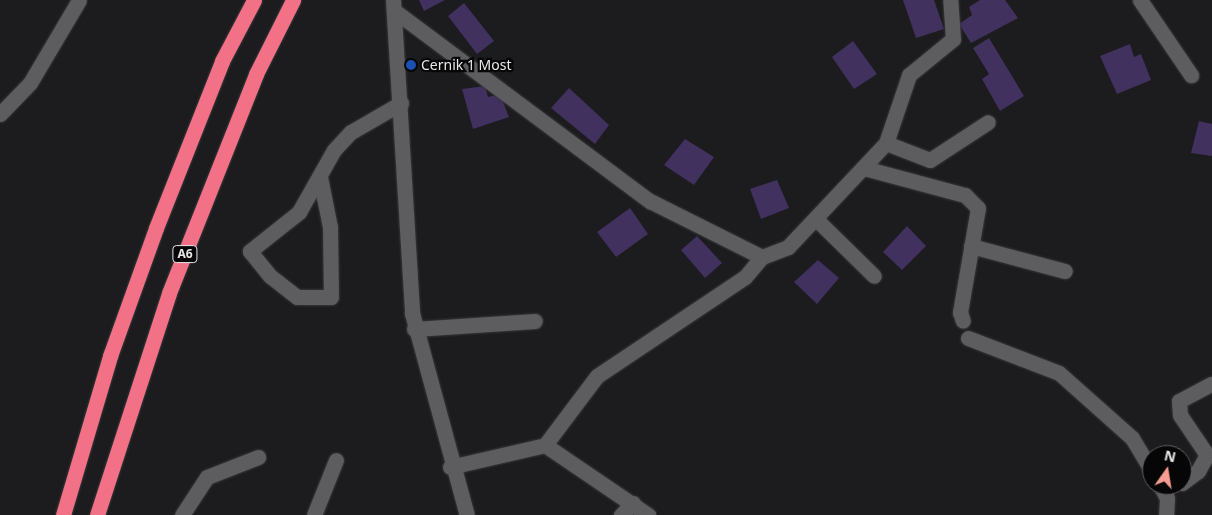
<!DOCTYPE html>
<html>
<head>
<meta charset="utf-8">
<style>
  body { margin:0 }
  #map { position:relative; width:1212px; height:515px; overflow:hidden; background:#1c1b1e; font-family:"Noto Sans",sans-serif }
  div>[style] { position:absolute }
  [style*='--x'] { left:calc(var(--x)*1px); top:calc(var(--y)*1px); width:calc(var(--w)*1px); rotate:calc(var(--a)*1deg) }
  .building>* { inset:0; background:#41315e }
  .roads { filter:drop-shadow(0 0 1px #38383a) drop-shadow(0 0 1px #38383a) }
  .minor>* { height:15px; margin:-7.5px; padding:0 7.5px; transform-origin:7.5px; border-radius:7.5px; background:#5d5c5f }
  .highway>* { height:15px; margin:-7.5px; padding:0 7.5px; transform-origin:7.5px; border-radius:7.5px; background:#f27186 }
  .dots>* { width:14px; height:14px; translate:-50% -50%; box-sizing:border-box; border:2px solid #070607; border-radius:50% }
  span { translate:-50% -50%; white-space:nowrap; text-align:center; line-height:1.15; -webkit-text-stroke:4.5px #070607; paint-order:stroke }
  .shield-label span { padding:1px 4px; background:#070607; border:1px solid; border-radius:4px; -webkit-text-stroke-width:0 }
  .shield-label { font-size:12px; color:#e8e8ea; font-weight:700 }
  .poi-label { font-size:14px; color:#e8e8ea }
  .left { translate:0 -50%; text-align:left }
  .north { position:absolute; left:1142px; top:445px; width:50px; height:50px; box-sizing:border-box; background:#070607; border:1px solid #616062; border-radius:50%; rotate:13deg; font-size:14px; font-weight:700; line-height:20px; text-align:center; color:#e8e8ea }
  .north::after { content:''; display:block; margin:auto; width:18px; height:22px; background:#f59c93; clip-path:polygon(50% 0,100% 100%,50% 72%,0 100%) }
</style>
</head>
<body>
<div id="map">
  <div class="building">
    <div style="clip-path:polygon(419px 0,445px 0,424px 11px)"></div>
    <div style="clip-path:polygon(903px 0,934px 0,944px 29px,916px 38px)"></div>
    <div style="clip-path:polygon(980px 0,1005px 0,1018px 18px,971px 43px,959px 24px,972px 15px,969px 7px)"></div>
    <div style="clip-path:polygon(464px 3px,494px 41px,477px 54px,448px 16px)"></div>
    <div style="clip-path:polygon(989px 38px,1024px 96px,1000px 111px,982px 79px,989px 74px,973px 48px)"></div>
    <div style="clip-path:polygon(853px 41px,877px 74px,854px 89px,832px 57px)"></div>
    <div style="clip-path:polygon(1130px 44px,1134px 57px,1141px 54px,1151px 80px,1117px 94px,1100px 56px)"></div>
    <div style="clip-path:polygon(485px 86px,488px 97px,500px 94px,509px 117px,473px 129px,462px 89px)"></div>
    <div style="clip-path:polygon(569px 88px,609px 125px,595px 144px,551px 108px)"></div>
    <div style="clip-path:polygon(1199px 121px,1212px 124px,1212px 156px,1191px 153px)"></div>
    <div style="clip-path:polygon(685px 139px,714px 157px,694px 185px,664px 165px)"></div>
    <div style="clip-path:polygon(777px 180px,789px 208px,761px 219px,750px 189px)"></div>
    <div style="clip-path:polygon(630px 208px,648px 234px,616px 257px,597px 232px)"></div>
    <div style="clip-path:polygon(907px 226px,926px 246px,902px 270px,883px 252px)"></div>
    <div style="clip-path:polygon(697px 236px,722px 263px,705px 278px,681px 250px)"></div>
    <div style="clip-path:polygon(818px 260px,839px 278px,817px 304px,794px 282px)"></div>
  </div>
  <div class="roads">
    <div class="minor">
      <div style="--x:393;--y:0;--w:314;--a:86.5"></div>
      <div style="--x:412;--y:313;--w:209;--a:74.8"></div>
      <div style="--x:1140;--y:0;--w:91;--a:55.8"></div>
      <div style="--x:396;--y:12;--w:317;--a:36.7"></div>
      <div style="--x:650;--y:201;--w:125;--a:26.6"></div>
      <div style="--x:762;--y:257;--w:28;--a:-21"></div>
      <div style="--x:788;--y:247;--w:143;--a:-46.7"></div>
      <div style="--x:886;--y:143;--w:72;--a:-71.3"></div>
      <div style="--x:909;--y:75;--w:57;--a:-39.3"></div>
      <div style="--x:953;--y:39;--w:39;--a:-94"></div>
      <div style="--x:0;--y:114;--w:43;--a:-45.9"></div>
      <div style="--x:30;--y:83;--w:96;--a:-59.4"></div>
      <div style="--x:886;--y:143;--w:47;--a:21.1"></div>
      <div style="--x:930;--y:160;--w:69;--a:-33.2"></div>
      <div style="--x:864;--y:168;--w:105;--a:15"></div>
      <div style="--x:965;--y:195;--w:18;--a:45"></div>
      <div style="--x:978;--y:208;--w:106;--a:99.8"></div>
      <div style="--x:960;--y:312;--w:9;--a:72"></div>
      <div style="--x:320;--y:177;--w:51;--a:78.7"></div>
      <div style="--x:330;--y:227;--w:70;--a:89.2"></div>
      <div style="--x:331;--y:297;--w:34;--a:180"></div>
      <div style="--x:297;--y:297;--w:34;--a:-142"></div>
      <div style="--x:270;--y:276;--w:32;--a:-129"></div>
      <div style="--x:250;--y:251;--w:63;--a:-38.5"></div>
      <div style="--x:299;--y:212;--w:71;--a:-60.6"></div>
      <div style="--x:334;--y:150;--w:25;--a:-47"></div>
      <div style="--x:351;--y:132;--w:58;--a:-30.1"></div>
      <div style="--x:816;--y:219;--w:81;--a:44.5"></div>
      <div style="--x:971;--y:246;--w:97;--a:14.9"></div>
      <div style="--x:414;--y:329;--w:121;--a:-3.8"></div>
      <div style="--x:968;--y:338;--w:97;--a:21"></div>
      <div style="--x:1059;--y:373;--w:98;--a:41.7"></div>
      <div style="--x:1132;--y:438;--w:39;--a:59"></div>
      <div style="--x:545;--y:445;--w:125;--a:34.2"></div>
      <div style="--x:450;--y:467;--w:98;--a:-13"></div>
      <div style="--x:545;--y:445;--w:86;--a:-53"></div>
      <div style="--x:597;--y:376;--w:178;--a:-33.8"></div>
      <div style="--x:745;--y:277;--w:26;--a:-50"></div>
      <div style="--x:1182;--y:483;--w:20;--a:-37"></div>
      <div style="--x:1198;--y:471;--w:18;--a:-61"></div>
      <div style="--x:1207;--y:455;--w:48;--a:-124"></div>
      <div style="--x:1180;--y:415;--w:14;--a:-94"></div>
      <div style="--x:1179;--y:401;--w:36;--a:-28"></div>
      <div style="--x:1160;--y:485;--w:15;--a:62"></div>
      <div style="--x:1167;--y:498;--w:17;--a:93"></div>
      <div style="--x:182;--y:515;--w:45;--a:-56.7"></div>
      <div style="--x:207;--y:477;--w:55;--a:-21.4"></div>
      <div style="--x:314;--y:515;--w:59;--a:-68.2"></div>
      <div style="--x:621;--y:515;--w:17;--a:-45"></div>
    </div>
    <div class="highway">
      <div style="--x:63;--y:515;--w:166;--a:-73.5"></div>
      <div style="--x:110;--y:356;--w:136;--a:-70.2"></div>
      <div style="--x:156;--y:228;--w:180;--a:-68.4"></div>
      <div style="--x:222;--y:61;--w:69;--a:-62.3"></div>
      <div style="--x:97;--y:515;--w:233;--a:-72"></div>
      <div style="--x:169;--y:293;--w:236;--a:-68.3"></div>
      <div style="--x:256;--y:74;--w:83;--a:-63.4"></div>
    </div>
  </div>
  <div class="dots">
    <div style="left:411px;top:65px;background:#1a4fb4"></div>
  </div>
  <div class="shield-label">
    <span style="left:185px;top:254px">A6</span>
  </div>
  <div class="poi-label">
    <span class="left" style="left:421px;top:65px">Cernik 1 Most</span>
  </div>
  <div class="north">N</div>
</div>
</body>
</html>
